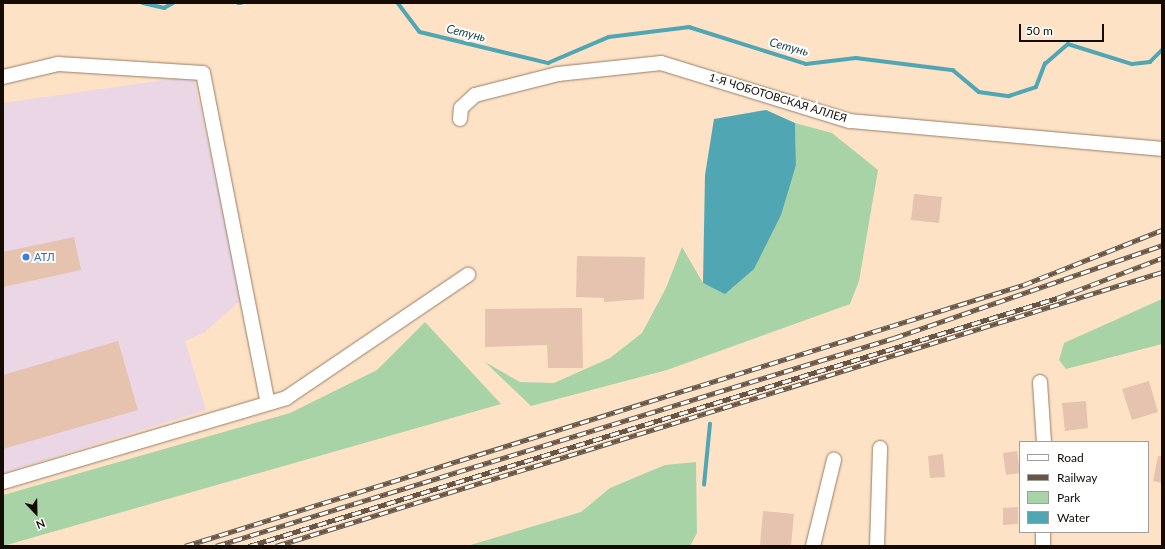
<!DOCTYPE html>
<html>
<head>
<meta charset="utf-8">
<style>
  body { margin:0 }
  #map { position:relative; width:1165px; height:549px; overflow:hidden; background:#fde2c6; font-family:Lato,sans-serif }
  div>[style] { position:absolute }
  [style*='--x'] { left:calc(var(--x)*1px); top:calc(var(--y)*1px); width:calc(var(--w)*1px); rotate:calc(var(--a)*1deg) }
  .industrial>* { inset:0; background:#ebd6e5 }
  .green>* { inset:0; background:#a8d3a7 }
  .water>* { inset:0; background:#50a6b2 }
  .stream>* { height:3.5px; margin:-1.75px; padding:0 1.75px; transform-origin:1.75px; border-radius:1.75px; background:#50a6b2 }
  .building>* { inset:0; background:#e5c3af }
  .roads { filter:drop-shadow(0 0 1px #977f66) drop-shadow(0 0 1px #977f66) }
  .minor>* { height:14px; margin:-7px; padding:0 7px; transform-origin:7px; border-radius:7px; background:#fff }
  .rail>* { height:4.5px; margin-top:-2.25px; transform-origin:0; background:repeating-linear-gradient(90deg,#fff 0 9px,#655647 0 18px); box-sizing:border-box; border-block:1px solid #655647 }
  .dots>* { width:11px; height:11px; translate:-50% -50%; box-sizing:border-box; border:2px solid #fff; border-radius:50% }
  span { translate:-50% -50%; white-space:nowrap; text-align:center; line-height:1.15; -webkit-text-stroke:4px #fff; paint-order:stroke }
  .street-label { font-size:11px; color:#140c04 }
  .shop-label { font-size:11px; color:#366cbe }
  .left { translate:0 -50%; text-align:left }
  .water-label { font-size:12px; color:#20484d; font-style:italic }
  .frame { position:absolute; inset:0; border:4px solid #140c04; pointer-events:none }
  .legend { position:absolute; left:1019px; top:441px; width:130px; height:92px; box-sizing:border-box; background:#fff; border:1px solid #a19e9b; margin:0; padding:5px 7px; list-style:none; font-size:12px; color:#140c04 }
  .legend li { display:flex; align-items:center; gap:8px; height:20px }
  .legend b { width:20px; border:1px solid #a19e9b }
  .north { position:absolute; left:16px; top:493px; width:40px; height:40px; -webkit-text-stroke:3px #fff; paint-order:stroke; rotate:158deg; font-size:11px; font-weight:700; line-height:16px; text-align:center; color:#140c04 }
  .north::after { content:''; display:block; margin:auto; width:14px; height:18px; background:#140c04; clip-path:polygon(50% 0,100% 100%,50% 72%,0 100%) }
  .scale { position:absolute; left:1019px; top:24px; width:85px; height:18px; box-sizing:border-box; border:2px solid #140c04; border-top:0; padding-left:5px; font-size:12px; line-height:14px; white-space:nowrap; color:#140c04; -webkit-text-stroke:3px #fff; paint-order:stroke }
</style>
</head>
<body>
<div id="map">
  <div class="industrial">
    <div style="clip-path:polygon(186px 77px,194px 79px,242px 299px,205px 332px,185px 341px,206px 410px,3px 473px,3px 103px)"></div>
  </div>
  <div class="green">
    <div style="clip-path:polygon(795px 123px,832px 133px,878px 170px,859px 281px,850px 304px,667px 370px,531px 406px,485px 362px,520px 382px,554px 383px,610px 358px,642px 333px,666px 288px,682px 247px,703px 283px,725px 293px,796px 166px)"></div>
    <div style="clip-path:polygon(1162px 299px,1162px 344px,1066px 369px,1059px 360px,1064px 343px)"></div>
    <div style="clip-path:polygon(425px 322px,501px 404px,3px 546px,3px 495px,290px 413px,377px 370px)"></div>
    <div style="clip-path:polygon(696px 462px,697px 533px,690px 546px,467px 546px,581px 512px,610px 488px,665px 465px)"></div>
  </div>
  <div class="water">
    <div style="clip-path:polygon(766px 110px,795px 123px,796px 165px,781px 215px,754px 269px,725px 294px,703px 283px,705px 175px,714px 119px)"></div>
  </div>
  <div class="stream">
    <div style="--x:143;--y:3;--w:22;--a:13"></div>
    <div style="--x:164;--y:8;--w:10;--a:-29"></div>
    <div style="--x:238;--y:3;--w:3;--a:0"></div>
    <div style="--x:398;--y:3;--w:36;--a:53"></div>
    <div style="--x:420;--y:32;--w:132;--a:13.6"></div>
    <div style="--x:548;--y:63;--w:66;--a:-23.1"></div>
    <div style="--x:609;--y:37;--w:81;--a:-7.1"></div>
    <div style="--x:689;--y:27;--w:123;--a:17.5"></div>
    <div style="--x:806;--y:64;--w:50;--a:-6.8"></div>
    <div style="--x:856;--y:58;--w:98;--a:7.1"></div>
    <div style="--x:953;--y:70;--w:34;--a:40"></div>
    <div style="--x:979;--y:92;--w:30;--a:8"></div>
    <div style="--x:1009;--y:96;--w:28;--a:-18"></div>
    <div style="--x:1036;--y:87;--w:25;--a:-69"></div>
    <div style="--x:1045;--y:64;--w:30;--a:-41"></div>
    <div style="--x:1068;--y:44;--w:67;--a:17.4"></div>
    <div style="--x:1132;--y:64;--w:18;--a:-6"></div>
    <div style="--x:1150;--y:62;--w:17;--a:-45"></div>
    <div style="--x:704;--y:485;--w:61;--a:-84.4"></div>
  </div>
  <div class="building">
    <div style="clip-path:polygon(914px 194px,942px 197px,939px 223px,911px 220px)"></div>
    <div style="clip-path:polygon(74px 237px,81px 270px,3px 287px,3px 252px)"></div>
    <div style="clip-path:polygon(577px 256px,645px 257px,644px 299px,604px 302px,604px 298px,576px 297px)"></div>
    <div style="clip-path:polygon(582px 308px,583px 368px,548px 368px,547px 345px,485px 347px,485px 309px)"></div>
    <div style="clip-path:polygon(118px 341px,138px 410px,3px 449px,3px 375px)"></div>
    <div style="clip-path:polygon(1149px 381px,1158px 412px,1132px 420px,1122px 389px)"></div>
    <div style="clip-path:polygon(1086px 401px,1088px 428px,1065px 431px,1062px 403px)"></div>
    <div style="clip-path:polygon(1017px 451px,1020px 473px,1006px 475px,1003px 453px)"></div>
    <div style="clip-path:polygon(943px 454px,945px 477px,930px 478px,928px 456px)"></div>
    <div style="clip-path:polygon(1158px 456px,1162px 456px,1162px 483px,1153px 481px)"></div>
    <div style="clip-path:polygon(1018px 507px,1018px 524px,1003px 525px,1003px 508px)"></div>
    <div style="clip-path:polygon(763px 511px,794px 514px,791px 546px,760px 545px)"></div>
  </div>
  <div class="roads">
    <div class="minor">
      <div style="--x:3;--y:77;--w:57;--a:-13.3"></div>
      <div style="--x:58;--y:64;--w:145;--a:3.6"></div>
      <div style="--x:203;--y:73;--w:336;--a:78.9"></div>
      <div style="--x:460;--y:119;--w:11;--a:-85"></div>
      <div style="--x:461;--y:108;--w:19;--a:-43"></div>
      <div style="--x:475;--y:95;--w:86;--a:-14.2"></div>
      <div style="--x:558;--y:74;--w:104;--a:-6.1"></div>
      <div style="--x:661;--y:63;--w:198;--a:17.1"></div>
      <div style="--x:850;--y:121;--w:313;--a:5.1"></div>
      <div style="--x:1040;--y:382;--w:60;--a:86.2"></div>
      <div style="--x:3;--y:482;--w:295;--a:-16.5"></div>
      <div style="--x:286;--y:398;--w:220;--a:-34.1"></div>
      <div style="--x:813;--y:546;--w:89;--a:-76.3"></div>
      <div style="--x:877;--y:546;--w:98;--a:-88.2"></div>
      <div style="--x:1043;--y:546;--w:14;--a:-90"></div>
    </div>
  </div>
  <div class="rail">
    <div style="--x:185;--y:546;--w:878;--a:-17.3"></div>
    <div style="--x:1023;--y:285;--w:149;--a:-21.6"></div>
    <div style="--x:216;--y:546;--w:709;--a:-17.06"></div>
    <div style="--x:894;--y:338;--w:284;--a:-19.1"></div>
    <div style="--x:249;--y:546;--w:845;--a:-17.06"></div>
    <div style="--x:1057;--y:298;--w:112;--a:-20.9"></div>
    <div style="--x:276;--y:546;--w:927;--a:-17.18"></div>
  </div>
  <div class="dots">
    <div style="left:26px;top:257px;background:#3f7fe0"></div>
  </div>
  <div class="street-label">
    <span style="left:778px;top:98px;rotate:17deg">1-Я ЧОБОТОВСКАЯ АЛЛЕЯ</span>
  </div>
  <div class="shop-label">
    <span class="left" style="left:34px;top:257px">АТЛ</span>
  </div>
  <div class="water-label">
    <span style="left:466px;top:33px;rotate:14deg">Сетунь</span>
    <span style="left:789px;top:47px;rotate:15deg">Сетунь</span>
  </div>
  <div class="frame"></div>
  <ul class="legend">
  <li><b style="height:5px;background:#fff"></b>Road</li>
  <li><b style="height:5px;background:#655647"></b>Railway</li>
  <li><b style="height:11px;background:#a8d3a7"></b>Park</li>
  <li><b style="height:11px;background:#50a6b2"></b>Water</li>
  </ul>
  <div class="north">N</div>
  <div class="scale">50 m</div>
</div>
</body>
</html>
